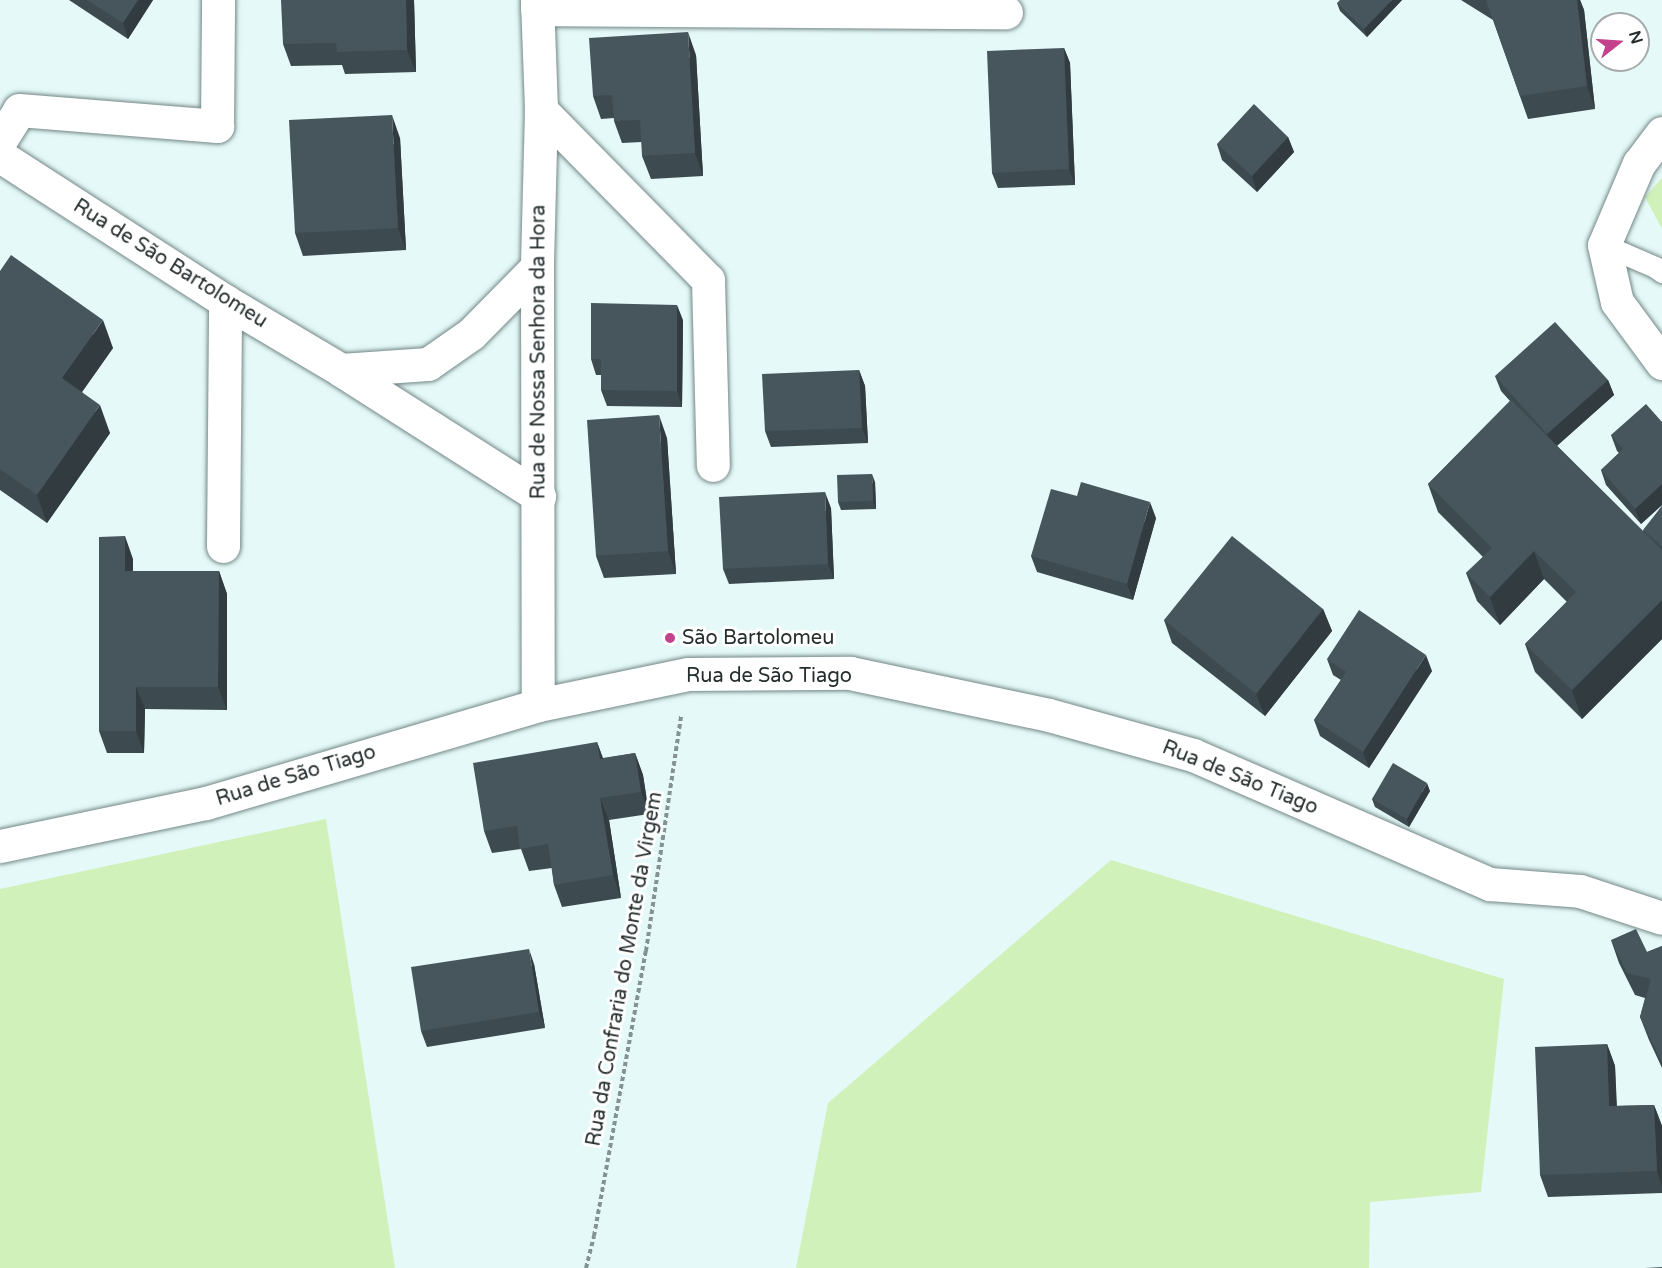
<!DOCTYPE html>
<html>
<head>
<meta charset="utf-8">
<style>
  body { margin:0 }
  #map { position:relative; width:1662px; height:1268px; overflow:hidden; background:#e4f9f8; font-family:"Varela Round",sans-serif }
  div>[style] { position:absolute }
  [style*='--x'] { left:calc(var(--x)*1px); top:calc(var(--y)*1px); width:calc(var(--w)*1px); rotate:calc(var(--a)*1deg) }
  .green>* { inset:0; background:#d0f1b9 }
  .path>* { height:4px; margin-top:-2px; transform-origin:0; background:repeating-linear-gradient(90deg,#849292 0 4.5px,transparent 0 7.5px) }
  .roads { filter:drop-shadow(0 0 2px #748787) drop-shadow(0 0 2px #748787) }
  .service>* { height:21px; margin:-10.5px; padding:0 10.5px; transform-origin:10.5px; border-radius:10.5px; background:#fff }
  .minor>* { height:33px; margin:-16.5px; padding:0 16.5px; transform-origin:16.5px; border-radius:16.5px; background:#fff }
  .wall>* { inset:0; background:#3d4a4f }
  .shaded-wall>* { inset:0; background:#323c40 }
  .building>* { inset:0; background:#47565c }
  .dots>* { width:16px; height:16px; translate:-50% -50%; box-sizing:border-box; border:3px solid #fff; border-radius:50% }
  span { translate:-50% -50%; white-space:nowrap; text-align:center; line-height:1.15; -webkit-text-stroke:6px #fff; paint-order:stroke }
  .street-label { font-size:20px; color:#252d2d }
  .poi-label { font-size:20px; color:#252d2d }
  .left { translate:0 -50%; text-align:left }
  .north { position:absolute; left:1590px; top:12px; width:60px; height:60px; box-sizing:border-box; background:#fff; border:2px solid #a8abab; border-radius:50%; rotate:73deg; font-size:16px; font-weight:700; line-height:24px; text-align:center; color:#252d2d }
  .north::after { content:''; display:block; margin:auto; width:21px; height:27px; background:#c3428b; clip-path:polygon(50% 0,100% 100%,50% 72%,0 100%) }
</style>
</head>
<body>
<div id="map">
  <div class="green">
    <div style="clip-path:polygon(1662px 178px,1662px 229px,1645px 197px)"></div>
    <div style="clip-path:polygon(326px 819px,395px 1268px,0 1268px,0 889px)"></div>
    <div style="clip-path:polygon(1111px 860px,1504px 979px,1481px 1192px,1370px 1202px,1369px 1268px,796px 1268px,828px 1103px)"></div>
  </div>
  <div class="path">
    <div style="--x:586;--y:1268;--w:33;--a:-76"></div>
    <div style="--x:594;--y:1236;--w:290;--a:-79.7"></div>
    <div style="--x:646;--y:951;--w:238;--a:-81.5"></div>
  </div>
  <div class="roads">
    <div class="service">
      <div style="--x:1604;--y:245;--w:56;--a:23.3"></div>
      <div style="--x:1655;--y:267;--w:9;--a:36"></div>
    </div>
    <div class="minor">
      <div style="--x:537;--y:0;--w:110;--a:87.9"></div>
      <div style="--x:541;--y:110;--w:157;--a:91.5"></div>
      <div style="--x:537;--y:267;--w:438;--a:89.9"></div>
      <div style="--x:537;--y:9;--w:469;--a:0.4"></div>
      <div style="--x:541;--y:110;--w:238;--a:45.5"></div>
      <div style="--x:708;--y:280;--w:185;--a:88.5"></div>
      <div style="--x:1662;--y:133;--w:38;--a:127"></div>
      <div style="--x:1639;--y:163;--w:89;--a:113.1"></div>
      <div style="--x:1604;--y:245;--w:58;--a:77.2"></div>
      <div style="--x:1617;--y:302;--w:76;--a:53.6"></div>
      <div style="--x:0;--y:141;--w:36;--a:-58"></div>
      <div style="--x:19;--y:110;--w:199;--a:4.6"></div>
      <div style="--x:217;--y:126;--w:126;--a:-89.5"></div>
      <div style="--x:0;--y:156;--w:268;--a:32.8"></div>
      <div style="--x:225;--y:301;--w:135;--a:30.7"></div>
      <div style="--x:341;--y:370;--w:235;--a:32.5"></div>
      <div style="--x:341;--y:370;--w:87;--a:-3.9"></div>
      <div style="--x:428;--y:364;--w:52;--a:-34.9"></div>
      <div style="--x:471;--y:334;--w:94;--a:-45.4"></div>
      <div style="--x:223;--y:546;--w:245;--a:-89.5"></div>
      <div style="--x:0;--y:846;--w:210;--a:-11.8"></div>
      <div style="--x:206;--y:803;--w:346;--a:-16.4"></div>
      <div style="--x:538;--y:705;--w:153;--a:-11.7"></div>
      <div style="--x:688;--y:674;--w:162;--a:-0.4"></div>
      <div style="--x:850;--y:673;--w:203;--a:11.9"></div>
      <div style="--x:1049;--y:715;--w:149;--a:15.5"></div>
      <div style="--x:1193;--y:755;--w:324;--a:23.5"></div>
      <div style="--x:1490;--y:884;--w:90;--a:4.4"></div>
      <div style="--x:1580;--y:891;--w:86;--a:18.2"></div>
    </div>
  </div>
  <div class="wall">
    <div style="clip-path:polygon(69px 0,153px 0,128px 39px)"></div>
    <div style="clip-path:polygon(414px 0,416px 72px,345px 74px,342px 65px,291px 66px,283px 44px)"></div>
    <div style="clip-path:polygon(1402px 0,1367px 37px,1340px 11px,1337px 3px)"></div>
    <div style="clip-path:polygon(1461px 0,1580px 0,1584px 10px,1595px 109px,1528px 119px,1493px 20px)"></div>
    <div style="clip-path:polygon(1064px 48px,1070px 63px,1075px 185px,998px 188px,992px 173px)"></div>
    <div style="clip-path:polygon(696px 55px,703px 176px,651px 179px,642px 156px,642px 142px,622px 143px,614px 121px,614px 118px,601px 119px,593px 96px)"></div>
    <div style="clip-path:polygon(1288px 137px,1294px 152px,1257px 192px,1222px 160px,1217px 144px)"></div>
    <div style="clip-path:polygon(400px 138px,406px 250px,303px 256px,295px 233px)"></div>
    <div style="clip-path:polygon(0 271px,113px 348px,82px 392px,110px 433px,47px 523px,0 490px)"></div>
    <div style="clip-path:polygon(683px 320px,682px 407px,607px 406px,601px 390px,601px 375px,596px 375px,591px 359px)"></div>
    <div style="clip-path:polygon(859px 370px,865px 386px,868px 443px,771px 447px,765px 431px)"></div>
    <div style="clip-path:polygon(1495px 376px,1608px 380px,1614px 395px,1557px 446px,1643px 531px,1662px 506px,1662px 639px,1582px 719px,1535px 672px,1525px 644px,1567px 602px,1544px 579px,1500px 625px,1477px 601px,1466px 573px,1483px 557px,1438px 512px,1428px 484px,1510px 401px,1501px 391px)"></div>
    <div style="clip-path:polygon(1662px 422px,1662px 505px,1641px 524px,1606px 485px,1601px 470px,1619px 453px,1617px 451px,1611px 435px)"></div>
    <div style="clip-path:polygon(667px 438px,676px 574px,604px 578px,596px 556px)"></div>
    <div style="clip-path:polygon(875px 482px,876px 509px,841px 510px,838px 502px)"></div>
    <div style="clip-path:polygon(831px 508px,834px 579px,729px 584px,723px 569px)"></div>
    <div style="clip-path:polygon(1156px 518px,1133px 600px,1037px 572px,1031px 556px)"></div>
    <div style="clip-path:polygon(133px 559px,133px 571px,219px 571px,227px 594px,227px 710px,145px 709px,144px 753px,107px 753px,99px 731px)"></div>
    <div style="clip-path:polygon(1323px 609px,1332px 631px,1265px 716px,1172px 643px,1164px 620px)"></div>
    <div style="clip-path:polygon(1327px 659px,1432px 671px,1369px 768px,1320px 736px,1314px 720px,1341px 680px,1333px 675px)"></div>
    <div style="clip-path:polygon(597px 742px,603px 758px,635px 753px,643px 775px,649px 814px,609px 820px,621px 898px,562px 907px,554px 885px,552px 868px,529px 871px,521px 849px,492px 853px,484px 831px)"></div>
    <div style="clip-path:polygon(1430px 791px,1409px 827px,1375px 807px,1372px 799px)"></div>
    <div style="clip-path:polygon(1611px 940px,1647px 952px,1662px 946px,1662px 1068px,1649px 1040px,1640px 1017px,1645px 998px,1635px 995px,1619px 963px)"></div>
    <div style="clip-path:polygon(534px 964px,545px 1028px,427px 1047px,421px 1031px)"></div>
    <div style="clip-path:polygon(1607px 1044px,1615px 1066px,1617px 1106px,1654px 1105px,1662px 1126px,1662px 1193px,1548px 1197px,1540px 1175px)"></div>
  </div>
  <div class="shaded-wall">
    <div style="clip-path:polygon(138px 0,153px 0,128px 39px,123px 23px)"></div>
    <div style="clip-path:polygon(406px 0,414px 0,416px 72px,407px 50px)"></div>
    <div style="clip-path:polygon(1392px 0,1402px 0,1367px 37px,1364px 29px)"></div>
    <div style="clip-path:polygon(1577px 0,1580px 0,1584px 10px,1595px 109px,1587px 86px)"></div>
    <div style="clip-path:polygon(688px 32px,696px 55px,703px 176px,695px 153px)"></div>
    <div style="clip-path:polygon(1064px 48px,1070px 63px,1075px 185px,1069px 169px)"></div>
    <div style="clip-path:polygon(392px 115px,400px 138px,406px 250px,398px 228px)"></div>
    <div style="clip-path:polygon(1288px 137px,1294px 152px,1257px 192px,1252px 176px)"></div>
    <div style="clip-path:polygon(677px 305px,683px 320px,682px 407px,677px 391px)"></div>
    <div style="clip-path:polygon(103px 320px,113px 348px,72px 406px,62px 378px)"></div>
    <div style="clip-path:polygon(859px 370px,865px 386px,868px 443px,862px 428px)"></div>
    <div style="clip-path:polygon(1608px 380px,1614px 395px,1553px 449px,1547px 434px)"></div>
    <div style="clip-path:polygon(100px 405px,110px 433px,47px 523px,37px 495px)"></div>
    <div style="clip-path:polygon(659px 415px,667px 438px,676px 574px,668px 551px)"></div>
    <div style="clip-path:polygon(872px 474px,875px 482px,876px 509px,873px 501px)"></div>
    <div style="clip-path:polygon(1662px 484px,1662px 505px,1641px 524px,1635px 509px)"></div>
    <div style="clip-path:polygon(825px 492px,831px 508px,834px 579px,828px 564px)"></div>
    <div style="clip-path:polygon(1150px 502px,1156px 518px,1133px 600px,1127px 584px)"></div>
    <div style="clip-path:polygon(125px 536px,133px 559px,133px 593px,125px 571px)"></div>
    <div style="clip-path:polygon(1534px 551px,1544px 579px,1500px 625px,1490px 597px)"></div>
    <div style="clip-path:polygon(219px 571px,227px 594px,227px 710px,218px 687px)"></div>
    <div style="clip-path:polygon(1662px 600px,1662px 639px,1582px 719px,1572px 690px)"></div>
    <div style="clip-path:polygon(1323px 609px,1332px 631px,1265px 716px,1256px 694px)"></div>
    <div style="clip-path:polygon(1426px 655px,1432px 671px,1369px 768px,1363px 752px)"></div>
    <div style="clip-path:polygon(136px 687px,145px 709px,144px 753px,136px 731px)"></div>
    <div style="clip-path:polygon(597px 742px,605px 765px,600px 759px)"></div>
    <div style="clip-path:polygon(635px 753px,643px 775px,649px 814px,641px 792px)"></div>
    <div style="clip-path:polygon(1427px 783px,1430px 791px,1409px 827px,1407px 819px)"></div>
    <div style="clip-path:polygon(600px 798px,609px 820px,621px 898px,613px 875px)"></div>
    <div style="clip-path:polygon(529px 949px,534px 964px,545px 1028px,539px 1012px)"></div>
    <div style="clip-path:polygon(1607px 1044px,1615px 1066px,1617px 1129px,1609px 1106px)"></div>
    <div style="clip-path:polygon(1654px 1105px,1662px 1126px,1662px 1186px,1657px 1171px)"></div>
  </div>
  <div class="building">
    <div style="clip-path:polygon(87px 0,138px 0,123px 23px)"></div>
    <div style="clip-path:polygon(281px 0,406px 0,407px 50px,337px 52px,336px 43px,283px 44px)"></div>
    <div style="clip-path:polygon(1340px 0,1392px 0,1364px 29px,1337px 3px)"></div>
    <div style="clip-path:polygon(1486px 0,1577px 0,1587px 86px,1520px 96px)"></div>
    <div style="clip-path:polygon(688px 32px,695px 153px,642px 156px,640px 120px,614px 121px,612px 95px,593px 96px,589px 38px)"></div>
    <div style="clip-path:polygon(1064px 48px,1069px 169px,992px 173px,987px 51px)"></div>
    <div style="clip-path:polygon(1254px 104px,1288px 137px,1252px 176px,1217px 144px)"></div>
    <div style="clip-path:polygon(392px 115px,398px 228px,295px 233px,289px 120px)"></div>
    <div style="clip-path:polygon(11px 255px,103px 320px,62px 378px,100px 405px,37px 495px,0 469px,0 271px)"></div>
    <div style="clip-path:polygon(591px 303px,677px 305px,677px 391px,601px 390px,601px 359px,591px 359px)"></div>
    <div style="clip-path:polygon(1555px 322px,1608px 380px,1547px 434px,1495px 376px)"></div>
    <div style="clip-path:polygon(859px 370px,862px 428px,765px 431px,762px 374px)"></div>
    <div style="clip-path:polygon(1511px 400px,1662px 550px,1662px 600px,1572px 690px,1525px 644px,1576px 592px,1534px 551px,1490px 597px,1466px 573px,1492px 548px,1428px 484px)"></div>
    <div style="clip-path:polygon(1646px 404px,1662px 422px,1662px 484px,1635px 509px,1601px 470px,1623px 449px,1611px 435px)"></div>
    <div style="clip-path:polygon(659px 415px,668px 551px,596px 556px,587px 420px)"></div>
    <div style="clip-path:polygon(872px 474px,873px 501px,838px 502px,837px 475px)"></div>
    <div style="clip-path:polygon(1081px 482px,1150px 502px,1127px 584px,1031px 556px,1051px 489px,1077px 496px)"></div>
    <div style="clip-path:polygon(825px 492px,828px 564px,723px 569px,719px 497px)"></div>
    <div style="clip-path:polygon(1662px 506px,1662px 546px,1643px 530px)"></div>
    <div style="clip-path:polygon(125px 536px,125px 571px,219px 571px,218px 687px,136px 687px,136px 731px,99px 731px,99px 537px)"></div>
    <div style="clip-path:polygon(1232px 536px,1323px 609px,1256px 694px,1164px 620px)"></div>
    <div style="clip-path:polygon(1359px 610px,1426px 655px,1363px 752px,1314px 720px,1346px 672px,1327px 659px)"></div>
    <div style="clip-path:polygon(597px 742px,600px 759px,635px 753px,641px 792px,600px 798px,613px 875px,554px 885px,548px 844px,520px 849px,517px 826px,484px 831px,473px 763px)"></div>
    <div style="clip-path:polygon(1393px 763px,1427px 783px,1407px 819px,1372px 799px)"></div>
    <div style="clip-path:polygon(1636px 929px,1647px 952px,1662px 946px,1662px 1063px,1640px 1017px,1651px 979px,1627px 973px,1611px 940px)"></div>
    <div style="clip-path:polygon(529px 949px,539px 1012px,421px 1031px,411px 967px)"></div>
    <div style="clip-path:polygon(1607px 1044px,1609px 1106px,1654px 1105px,1657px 1171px,1540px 1175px,1535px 1047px)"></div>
    <div style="clip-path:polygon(1662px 1267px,1662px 1268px,1645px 1268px)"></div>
  </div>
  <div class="dots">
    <div style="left:670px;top:638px;background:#c3428b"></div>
  </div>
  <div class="street-label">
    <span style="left:170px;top:264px;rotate:32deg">Rua de São Bartolomeu</span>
    <span style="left:539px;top:352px;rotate:-90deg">Rua de Nossa Senhora da Hora</span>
    <span style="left:769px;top:676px">Rua de São Tiago</span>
    <span style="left:296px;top:776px;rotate:-17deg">Rua de São Tiago</span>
    <span style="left:1240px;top:778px;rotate:22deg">Rua de São Tiago</span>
    <span style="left:625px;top:969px;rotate:-80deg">Rua da Confraria do Monte da Virgem</span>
  </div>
  <div class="poi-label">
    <span class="left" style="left:682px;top:638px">São Bartolomeu</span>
  </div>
  <div class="north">N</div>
</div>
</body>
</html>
